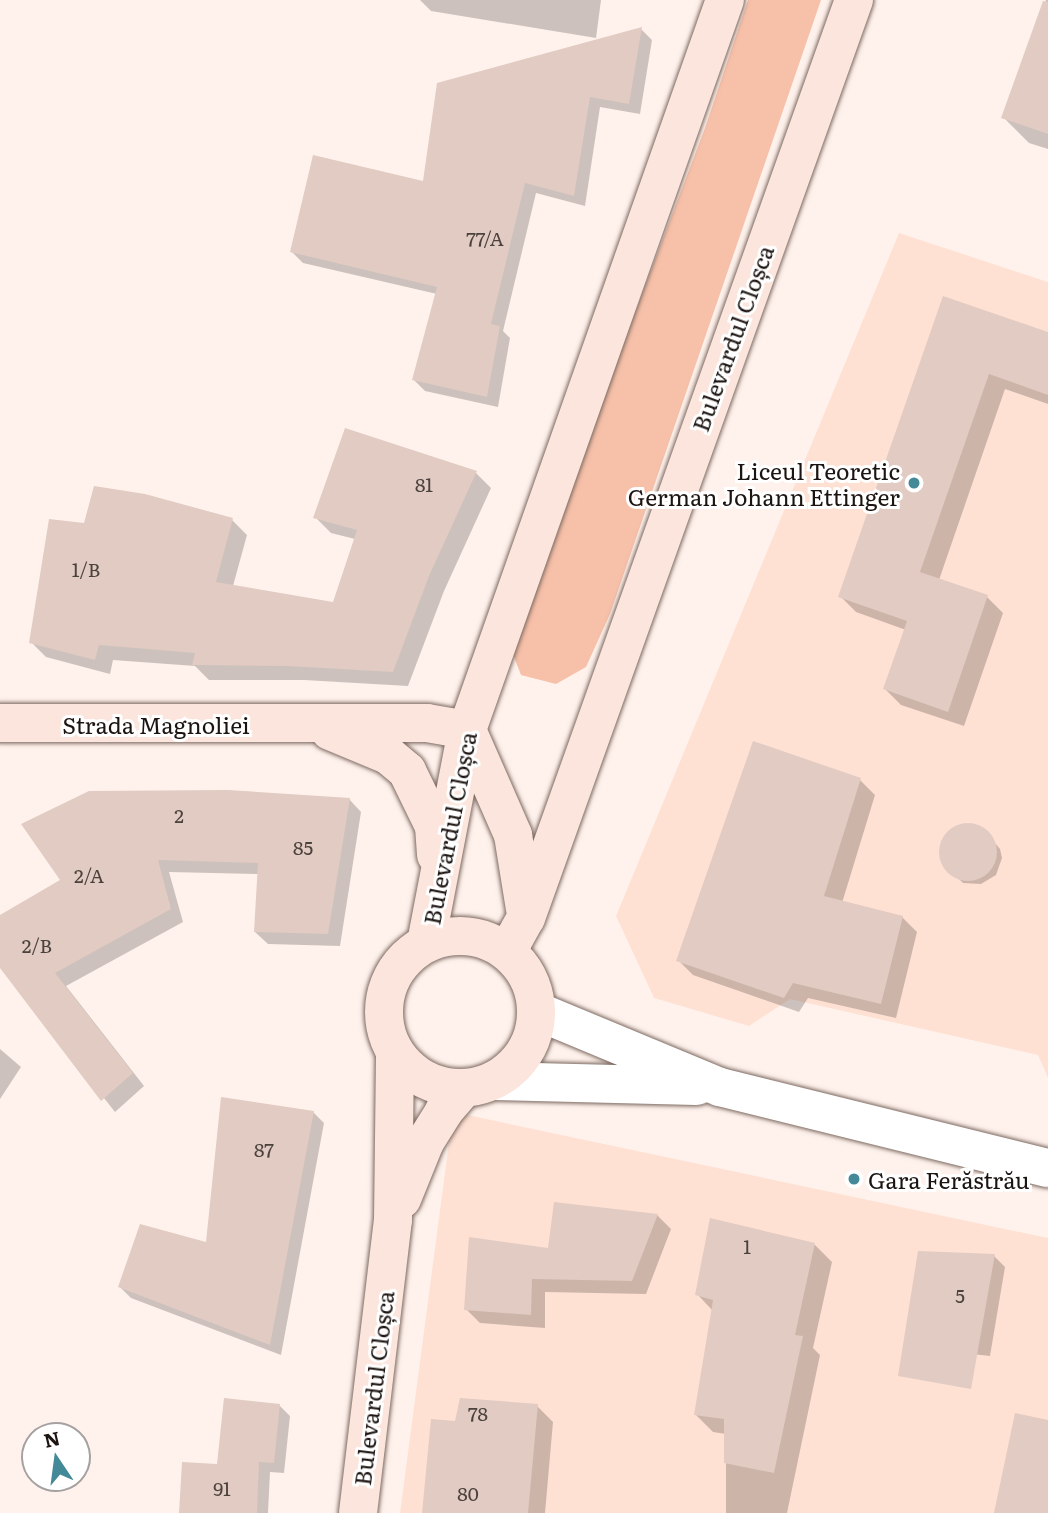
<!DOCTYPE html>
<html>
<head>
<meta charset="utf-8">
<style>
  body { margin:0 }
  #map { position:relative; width:1048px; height:1513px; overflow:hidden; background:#fff2ec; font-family:Literata,serif }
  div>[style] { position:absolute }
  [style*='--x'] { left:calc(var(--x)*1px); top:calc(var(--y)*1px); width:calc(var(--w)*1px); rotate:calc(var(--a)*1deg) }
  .built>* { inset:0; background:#ffe1d4 }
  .green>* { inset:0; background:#f7c0a9 }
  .shadow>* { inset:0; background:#0003 }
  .building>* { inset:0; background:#e1cbc2 }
  .round { border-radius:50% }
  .roads { filter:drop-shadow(0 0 2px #7d6a62) drop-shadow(0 0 2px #7d6a62) }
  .minor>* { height:38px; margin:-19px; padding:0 19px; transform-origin:19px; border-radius:19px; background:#fff }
  .secondary>* { height:38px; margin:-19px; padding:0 19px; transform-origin:19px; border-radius:19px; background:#fbe5dc }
  .secondary>.ring { margin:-19px; padding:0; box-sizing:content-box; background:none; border:38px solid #fbe5dc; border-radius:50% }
  .dots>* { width:19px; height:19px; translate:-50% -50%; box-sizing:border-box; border:4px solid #fff; border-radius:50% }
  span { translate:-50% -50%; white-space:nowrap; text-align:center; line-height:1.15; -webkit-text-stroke:6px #fff; paint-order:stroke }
  .number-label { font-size:19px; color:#4c423d }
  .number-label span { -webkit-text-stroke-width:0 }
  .street-label { font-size:23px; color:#1b1411 }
  .poi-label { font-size:23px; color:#1b1411 }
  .right { translate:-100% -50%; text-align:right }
  .left { translate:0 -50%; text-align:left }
  .north { position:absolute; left:21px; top:1422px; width:70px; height:70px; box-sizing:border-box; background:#fff; border:2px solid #a4a1a0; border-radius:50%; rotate:347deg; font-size:19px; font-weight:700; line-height:28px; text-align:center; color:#1b1411 }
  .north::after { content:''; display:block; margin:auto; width:24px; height:32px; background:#448997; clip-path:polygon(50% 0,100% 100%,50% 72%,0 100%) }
</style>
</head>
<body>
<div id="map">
  <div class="built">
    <div style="clip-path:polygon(899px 233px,1048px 282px,1048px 1078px,1038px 1055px,790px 999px,749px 1026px,654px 998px,616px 916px)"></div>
    <div style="clip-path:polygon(453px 1112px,1048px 1238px,1048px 1513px,400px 1513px)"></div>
  </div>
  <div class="green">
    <div style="clip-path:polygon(748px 0,821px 0,610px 614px,586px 667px,556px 684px,521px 675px,509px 644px,705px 128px)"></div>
  </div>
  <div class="shadow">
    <div style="clip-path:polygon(420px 0,601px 0,596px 38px,431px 11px)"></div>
    <div style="clip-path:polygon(1046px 0,1048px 0,1048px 149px,1029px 143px,1003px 117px)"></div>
    <div style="clip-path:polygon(641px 29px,652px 40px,640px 114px,600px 107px,585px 206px,536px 193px,503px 331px,510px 338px,498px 407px,425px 391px,414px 380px,437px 294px,303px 263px,292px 252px,424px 183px)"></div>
    <div style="clip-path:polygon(944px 298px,1048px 334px,1048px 404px,1005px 389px,939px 580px,987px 597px,1003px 613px,964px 726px,901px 705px,885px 689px,906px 630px,856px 612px,840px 596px)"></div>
    <div style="clip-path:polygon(476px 473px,491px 488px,444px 591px,408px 686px,304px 680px,209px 680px,195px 666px,113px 660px,110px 674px,46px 657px,31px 642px,85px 525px,232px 520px,247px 535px,233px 586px,334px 604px,355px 539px,331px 533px,315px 517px)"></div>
    <div style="clip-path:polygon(860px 780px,875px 795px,842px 903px,902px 917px,917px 932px,896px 1018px,808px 998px,799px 1012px,693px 975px,678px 960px)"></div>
    <div style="clip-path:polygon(349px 799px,361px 812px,340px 946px,268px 944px,255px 932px,259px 874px,169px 872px,183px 922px,66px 986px,144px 1086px,115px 1112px,0 966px,0 917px,62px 881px)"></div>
    <div style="clip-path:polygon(958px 826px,983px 829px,1000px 849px,1002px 858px,996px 875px,981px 884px,963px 883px,944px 864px,941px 856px,944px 839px)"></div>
    <div style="clip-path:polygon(0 1049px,21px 1067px,0 1099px)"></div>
    <div style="clip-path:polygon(313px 1112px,324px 1123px,281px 1355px,131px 1298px,120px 1287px,207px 1245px)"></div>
    <div style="clip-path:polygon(657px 1215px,671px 1229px,646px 1294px,545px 1292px,545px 1328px,480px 1323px,466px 1309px,550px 1250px)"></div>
    <div style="clip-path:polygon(815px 1245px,832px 1262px,813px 1348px,820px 1355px,787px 1513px,726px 1513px,726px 1434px,713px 1432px,696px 1415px,713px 1311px,697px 1294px)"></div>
    <div style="clip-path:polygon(994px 1256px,1005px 1267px,990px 1356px,917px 1348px)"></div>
    <div style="clip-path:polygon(279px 1405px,290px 1416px,284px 1473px,270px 1472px,268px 1513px,181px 1513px,219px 1466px)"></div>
    <div style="clip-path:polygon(537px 1406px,553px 1422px,545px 1513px,424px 1513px)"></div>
  </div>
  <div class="building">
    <div style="clip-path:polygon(1043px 1px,1048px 2px,1048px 134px,1001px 118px)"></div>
    <div style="clip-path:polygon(642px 27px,629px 104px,590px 97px,574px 196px,525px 183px,491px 324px,500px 326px,487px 397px,412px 380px,437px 287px,290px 252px,313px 155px,423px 181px,437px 83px)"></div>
    <div style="clip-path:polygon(943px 296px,1048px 332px,1048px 395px,989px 374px,920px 572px,988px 595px,948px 712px,883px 689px,907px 621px,838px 597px)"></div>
    <div style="clip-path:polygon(345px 428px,477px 471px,429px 576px,393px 672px,287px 666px,192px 665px,195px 653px,99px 645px,95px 660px,29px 643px,49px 519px,84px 523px,94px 486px,145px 494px,233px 518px,216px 582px,333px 602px,357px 530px,313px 518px)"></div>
    <div style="clip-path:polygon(753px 741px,861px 778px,824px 896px,903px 916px,881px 1004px,793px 983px,784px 998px,676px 961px)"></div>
    <div style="clip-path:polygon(228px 790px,350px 798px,328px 934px,254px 932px,258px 863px,158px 860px,171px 909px,55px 973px,133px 1073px,101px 1101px,0 968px,0 915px,60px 880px,21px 824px,89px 791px)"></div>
    <div class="round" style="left:939px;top:823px;width:58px;height:58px"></div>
    <div style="clip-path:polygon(221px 1097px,314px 1111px,270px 1345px,118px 1287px,140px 1224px,206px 1242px)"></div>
    <div style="clip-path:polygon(554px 1202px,658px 1214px,632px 1281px,532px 1279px,531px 1315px,464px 1310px,469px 1237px,548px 1248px)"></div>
    <div style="clip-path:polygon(710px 1218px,815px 1243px,795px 1335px,803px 1336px,774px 1473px,724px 1463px,724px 1419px,694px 1415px,713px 1300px,695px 1295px)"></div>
    <div style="clip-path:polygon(918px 1251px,995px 1254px,971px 1389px,898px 1376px)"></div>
    <div style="clip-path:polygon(224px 1398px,280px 1404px,274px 1463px,259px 1462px,257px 1513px,179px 1513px,182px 1462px,217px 1464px)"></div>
    <div style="clip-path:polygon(460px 1398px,538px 1404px,528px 1513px,422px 1513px,431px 1419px,455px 1421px)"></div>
    <div style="clip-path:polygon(1015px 1413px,1048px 1420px,1048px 1513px,994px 1513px)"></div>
  </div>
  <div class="roads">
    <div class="minor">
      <div style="--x:537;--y:1011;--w:198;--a:22.6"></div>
      <div style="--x:720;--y:1087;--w:338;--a:13.9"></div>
      <div style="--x:494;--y:1081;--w:203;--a:1.4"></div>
    </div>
    <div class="secondary">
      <div style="--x:0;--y:723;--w:427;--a:0"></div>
      <div style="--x:427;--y:723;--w:41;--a:9.9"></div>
      <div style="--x:467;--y:730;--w:115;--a:66.3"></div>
      <div style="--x:513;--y:835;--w:75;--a:80.8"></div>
      <div style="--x:330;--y:731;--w:63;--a:22.5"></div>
      <div style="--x:388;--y:755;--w:25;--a:40"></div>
      <div style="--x:407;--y:771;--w:61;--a:63.9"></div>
      <div style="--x:434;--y:826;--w:29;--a:86"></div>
      <div class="ring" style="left:384px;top:936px;width:114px;height:114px"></div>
      <div style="--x:426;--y:943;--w:217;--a:-79.1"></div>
      <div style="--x:467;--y:730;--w:774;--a:-70.54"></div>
      <div style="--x:508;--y:950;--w:37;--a:-61"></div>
      <div style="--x:526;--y:918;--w:975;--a:-70.34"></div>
      <div style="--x:402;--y:1199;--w:61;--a:-68"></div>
      <div style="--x:425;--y:1142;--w:36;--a:-58"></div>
      <div style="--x:444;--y:1111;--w:30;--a:-49"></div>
      <div style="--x:358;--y:1513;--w:295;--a:-83.2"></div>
      <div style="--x:393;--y:1220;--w:166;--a:-89.3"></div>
    </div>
  </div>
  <div class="dots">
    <div style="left:914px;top:483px;background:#448997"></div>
    <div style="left:854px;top:1179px;background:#448997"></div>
  </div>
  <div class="number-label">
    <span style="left:485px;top:239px">77/A</span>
    <span style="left:424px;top:485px">81</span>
    <span style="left:86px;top:570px">1/B</span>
    <span style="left:179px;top:816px">2</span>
    <span style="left:303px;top:848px">85</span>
    <span style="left:89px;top:876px">2/A</span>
    <span style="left:37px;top:946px">2/B</span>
    <span style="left:264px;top:1150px">87</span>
    <span style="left:747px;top:1247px">1</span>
    <span style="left:960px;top:1296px">5</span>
    <span style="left:478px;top:1414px">78</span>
    <span style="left:222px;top:1489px">91</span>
    <span style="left:468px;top:1494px">80</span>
  </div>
  <div class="street-label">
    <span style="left:732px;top:338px;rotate:-70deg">Bulevardul Cloșca</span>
    <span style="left:156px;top:724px">Strada Magnoliei</span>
    <span style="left:449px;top:828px;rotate:-79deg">Bulevardul Cloșca</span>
    <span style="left:373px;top:1388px;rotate:-83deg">Bulevardul Cloșca</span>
  </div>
  <div class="poi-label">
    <span class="right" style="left:900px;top:483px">Liceul Teoretic<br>German Johann Ettinger</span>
    <span class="left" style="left:868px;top:1179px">Gara Ferăstrău</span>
  </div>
  <div class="north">N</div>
</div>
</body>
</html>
